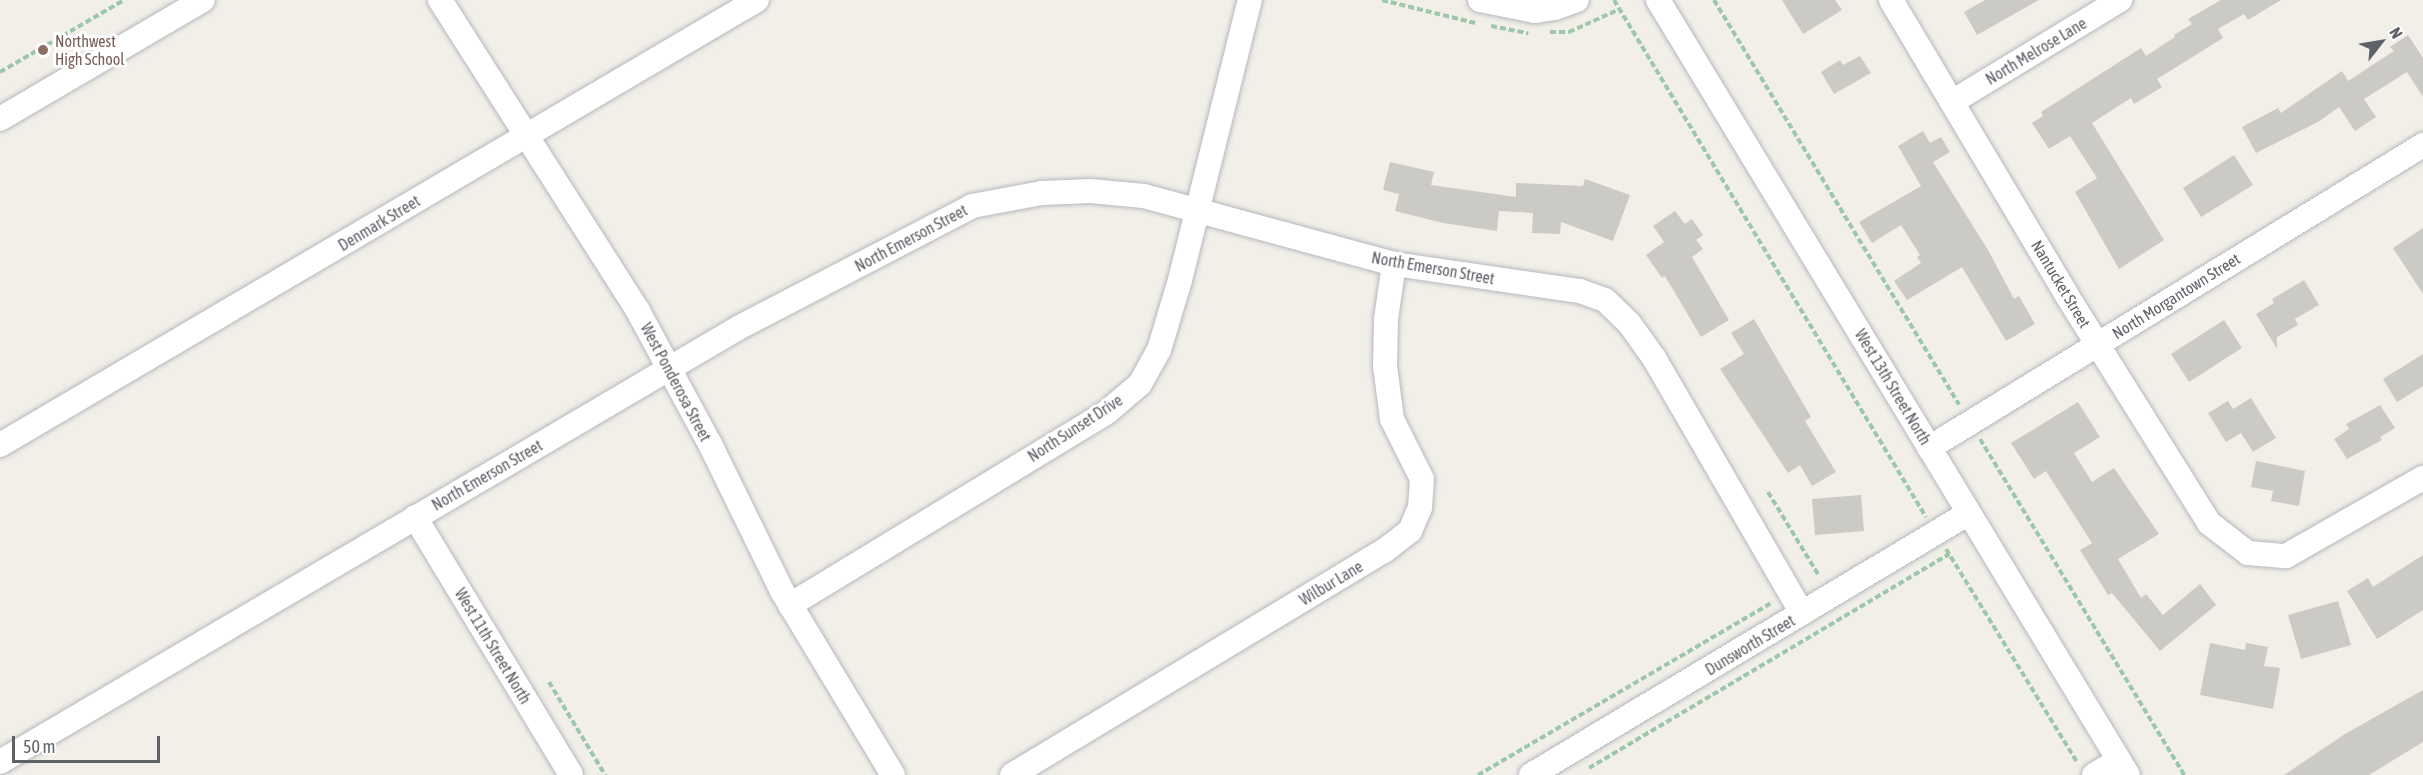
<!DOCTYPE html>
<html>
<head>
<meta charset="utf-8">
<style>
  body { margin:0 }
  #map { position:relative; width:2423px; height:775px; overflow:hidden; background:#f1efe8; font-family:"Asap Condensed",sans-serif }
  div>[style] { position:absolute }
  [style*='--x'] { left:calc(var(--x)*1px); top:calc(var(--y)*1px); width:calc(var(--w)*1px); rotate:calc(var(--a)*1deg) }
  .building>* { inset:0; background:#cccac5 }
  .path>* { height:4px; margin-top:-2px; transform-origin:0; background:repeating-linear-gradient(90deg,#9cc7a9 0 6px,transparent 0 9px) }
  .roads { filter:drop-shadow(0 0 2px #b5b8bc) drop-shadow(0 0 2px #b5b8bc) }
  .minor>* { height:24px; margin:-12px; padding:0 12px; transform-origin:12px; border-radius:12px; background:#fff }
  .dots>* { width:16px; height:16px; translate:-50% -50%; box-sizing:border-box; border:3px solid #fff; border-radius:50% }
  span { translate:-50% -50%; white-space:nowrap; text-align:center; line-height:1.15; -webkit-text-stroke:6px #fff; paint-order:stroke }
  .education-label { font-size:16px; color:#785e54 }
  .left { translate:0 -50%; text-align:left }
  .street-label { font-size:16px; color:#5f6368 }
  .north { position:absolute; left:2351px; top:12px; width:60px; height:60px; -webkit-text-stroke:4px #fff; paint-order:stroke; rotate:59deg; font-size:16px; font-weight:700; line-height:24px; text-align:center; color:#5f6368 }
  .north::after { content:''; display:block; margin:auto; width:21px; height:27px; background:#5f6368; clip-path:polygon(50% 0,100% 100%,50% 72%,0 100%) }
  .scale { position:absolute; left:12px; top:736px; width:148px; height:27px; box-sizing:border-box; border:3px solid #5f6368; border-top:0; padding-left:8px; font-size:18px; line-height:21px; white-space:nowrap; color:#5f6368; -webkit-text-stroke:4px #fff; paint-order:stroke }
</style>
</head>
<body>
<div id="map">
  <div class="building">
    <div style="clip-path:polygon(1782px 0,1835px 0,1842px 10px,1803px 34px)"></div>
    <div style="clip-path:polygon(1985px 0,2039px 0,1977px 35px,1964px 12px)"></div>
    <div style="clip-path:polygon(2221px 0,2281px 0,2248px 20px,2244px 14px,2218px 29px,2223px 38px,2157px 79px,2162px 87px,2134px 104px,2131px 98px,2092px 123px,2164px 240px,2119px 269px,2075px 192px,2097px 178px,2070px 136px,2049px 149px,2032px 123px,2043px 116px,2041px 112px,2141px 48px,2146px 56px,2175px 37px,2174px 35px,2192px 24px,2188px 19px)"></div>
    <div style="clip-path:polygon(2408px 35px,2423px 58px,2423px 97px,2407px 72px,2364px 99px,2376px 117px,2355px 131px,2339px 107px,2318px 122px,2256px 153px,2242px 127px,2278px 108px,2281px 113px,2342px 71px,2348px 81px,2394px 51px,2390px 47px)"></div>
    <div style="clip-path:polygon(1860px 56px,1871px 73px,1834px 94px,1821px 72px,1840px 60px,1843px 65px)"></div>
    <div style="clip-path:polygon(1923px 131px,1930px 143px,1941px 137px,1950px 152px,1933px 162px,1988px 250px,2014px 299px,2019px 296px,2035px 324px,2006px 341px,1962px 267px,1907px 300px,1894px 281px,1921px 263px,1917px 257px,1920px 255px,1901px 225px,1872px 243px,1859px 222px,1921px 186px,1898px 146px)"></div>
    <div style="clip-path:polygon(2234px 155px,2253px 185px,2201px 217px,2183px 188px)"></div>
    <div style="clip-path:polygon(1390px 162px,1434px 172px,1431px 185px,1516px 197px,1516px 183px,1583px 186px,1585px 179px,1630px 195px,1613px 241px,1561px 222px,1560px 234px,1532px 233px,1533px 213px,1499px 211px,1497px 231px,1443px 223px,1395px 211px,1399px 194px,1383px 190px)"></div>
    <div style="clip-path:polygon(1675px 211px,1685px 224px,1692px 219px,1703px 235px,1696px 240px,1703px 249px,1692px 257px,1729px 320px,1701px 337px,1665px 276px,1662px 278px,1646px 255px,1664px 242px,1653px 226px)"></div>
    <div style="clip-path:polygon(2423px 228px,2423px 294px,2393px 248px)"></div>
    <div style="clip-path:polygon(2304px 280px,2319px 305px,2295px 319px,2298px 325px,2277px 337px,2277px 349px,2256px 314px,2274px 303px,2272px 299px)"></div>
    <div style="clip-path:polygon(1754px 319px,1811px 417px,1805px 421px,1836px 472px,1812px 486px,1800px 465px,1788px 473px,1720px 369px,1744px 354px,1731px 333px)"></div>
    <div style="clip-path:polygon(2224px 320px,2242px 348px,2189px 382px,2171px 354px)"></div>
    <div style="clip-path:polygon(2423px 354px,2423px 386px,2397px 402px,2383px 379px)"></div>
    <div style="clip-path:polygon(2251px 398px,2276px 438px,2253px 452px,2241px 433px,2226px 442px,2208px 413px,2228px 401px,2233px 409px)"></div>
    <div style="clip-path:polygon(2078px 402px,2100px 437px,2074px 453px,2092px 482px,2114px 468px,2159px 534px,2118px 559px,2141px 598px,2146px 594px,2163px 615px,2200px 584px,2216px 605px,2160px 651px,2112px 593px,2108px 595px,2080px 550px,2092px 543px,2046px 471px,2034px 479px,2011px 443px)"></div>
    <div style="clip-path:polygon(2380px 405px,2395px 428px,2380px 437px,2382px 440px,2347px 459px,2334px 439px,2349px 429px,2346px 424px)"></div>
    <div style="clip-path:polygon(2256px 461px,2305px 471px,2299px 506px,2271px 501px,2273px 491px,2251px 487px)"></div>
    <div style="clip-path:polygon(1861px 495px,1864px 531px,1815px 535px,1812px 499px)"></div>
    <div style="clip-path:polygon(2423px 555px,2423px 610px,2377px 639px,2347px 591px,2368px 578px,2373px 587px)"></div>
    <div style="clip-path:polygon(2338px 601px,2351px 645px,2301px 659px,2288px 615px)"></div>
    <div style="clip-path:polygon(2210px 643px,2245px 650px,2246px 643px,2268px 647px,2264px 666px,2280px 668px,2273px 709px,2200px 695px)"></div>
    <div style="clip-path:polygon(2423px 690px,2423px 742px,2369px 775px,2284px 775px,2345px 734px)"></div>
  </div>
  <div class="path">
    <div style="--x:1382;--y:0;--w:96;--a:13.9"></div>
    <div style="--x:1614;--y:0;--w:604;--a:58.89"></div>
    <div style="--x:1714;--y:0;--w:473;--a:58.8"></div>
    <div style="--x:1491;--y:26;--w:38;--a:11"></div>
    <div style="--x:1550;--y:32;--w:19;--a:0"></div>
    <div style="--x:1569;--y:32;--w:56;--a:-24.3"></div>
    <div style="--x:0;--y:72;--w:143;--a:-30.1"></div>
    <div style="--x:1980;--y:439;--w:393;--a:58.7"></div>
    <div style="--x:1768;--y:492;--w:98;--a:58.7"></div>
    <div style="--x:1946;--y:549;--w:250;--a:58.4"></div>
    <div style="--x:549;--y:682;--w:109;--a:58.9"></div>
    <div style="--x:1589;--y:768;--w:419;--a:-30.7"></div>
    <div style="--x:1478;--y:775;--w:342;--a:-30.4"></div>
  </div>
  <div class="roads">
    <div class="minor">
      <div style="--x:440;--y:0;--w:369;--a:57.5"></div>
      <div style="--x:638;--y:311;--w:151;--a:61.6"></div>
      <div style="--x:710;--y:444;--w:164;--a:63.9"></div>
      <div style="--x:782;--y:591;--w:215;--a:58.9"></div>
      <div style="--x:1480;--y:0;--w:56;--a:11.3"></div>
      <div style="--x:1535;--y:11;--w:20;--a:-9"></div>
      <div style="--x:1555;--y:8;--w:23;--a:-20"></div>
      <div style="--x:1658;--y:0;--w:906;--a:58.77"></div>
      <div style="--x:1891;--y:0;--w:342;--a:59.2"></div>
      <div style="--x:2066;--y:294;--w:270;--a:58"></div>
      <div style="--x:2209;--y:523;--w:49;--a:37.6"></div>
      <div style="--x:2248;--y:553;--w:38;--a:5"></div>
      <div style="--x:2286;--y:556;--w:158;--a:-29.7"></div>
      <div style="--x:1952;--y:102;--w:197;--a:-31.3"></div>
      <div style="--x:0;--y:119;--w:235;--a:-30.4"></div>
      <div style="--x:0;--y:445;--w:878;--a:-30.45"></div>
      <div style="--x:1929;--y:448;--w:580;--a:-31.52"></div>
      <div style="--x:415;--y:517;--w:301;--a:58.8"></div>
      <div style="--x:790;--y:605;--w:371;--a:-31.3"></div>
      <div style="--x:1107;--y:412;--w:43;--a:-40.3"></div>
      <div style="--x:1140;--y:384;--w:39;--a:-61"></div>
      <div style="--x:1159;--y:350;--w:73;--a:-73.3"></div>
      <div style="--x:1180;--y:280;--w:289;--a:-76"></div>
      <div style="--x:0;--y:762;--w:858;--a:-30.45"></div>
      <div style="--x:740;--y:327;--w:262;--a:-27.5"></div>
      <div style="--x:972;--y:206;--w:71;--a:-10.5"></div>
      <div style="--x:1042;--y:193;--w:48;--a:-2.4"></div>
      <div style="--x:1090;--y:191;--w:54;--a:5.3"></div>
      <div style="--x:1144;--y:196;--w:259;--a:15.2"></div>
      <div style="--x:1394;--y:264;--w:188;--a:8.3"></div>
      <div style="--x:1580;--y:291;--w:27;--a:20"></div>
      <div style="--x:1605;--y:300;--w:33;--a:44"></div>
      <div style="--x:1629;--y:323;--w:43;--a:54.5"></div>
      <div style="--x:1654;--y:358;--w:295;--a:59.9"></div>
      <div style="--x:1012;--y:775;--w:434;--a:-31.1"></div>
      <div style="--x:1384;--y:551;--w:33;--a:-38"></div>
      <div style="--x:1410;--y:531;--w:25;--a:-67"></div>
      <div style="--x:1420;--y:508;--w:29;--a:-86"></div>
      <div style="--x:1422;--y:479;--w:67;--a:-116.6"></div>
      <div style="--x:1392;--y:419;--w:53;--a:-97.5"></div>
      <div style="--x:1385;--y:366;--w:47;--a:-88.8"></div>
      <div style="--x:1386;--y:319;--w:56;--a:-81.7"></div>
      <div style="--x:1531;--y:775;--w:510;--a:-30.89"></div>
      <div style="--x:2094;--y:775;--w:29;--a:-31"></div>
    </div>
  </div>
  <div class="dots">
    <div style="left:43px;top:50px;background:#8d6e63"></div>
  </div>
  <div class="education-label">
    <span class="left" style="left:55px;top:50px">Northwest<br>High School</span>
  </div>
  <div class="street-label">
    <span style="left:2036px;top:51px;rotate:-31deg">North Melrose Lane</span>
    <span style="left:379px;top:223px;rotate:-31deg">Denmark Street</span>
    <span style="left:911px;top:238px;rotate:-28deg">North Emerson Street</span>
    <span style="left:1433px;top:268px;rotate:10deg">North Emerson Street</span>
    <span style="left:2061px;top:284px;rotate:59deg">Nantucket Street</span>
    <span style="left:2176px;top:296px;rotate:-32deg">North Morgantown Street</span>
    <span style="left:676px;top:382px;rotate:62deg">West Ponderosa Street</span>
    <span style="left:1893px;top:387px;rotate:59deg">West 13th Street North</span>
    <span style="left:1075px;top:428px;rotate:-33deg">North Sunset Drive</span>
    <span style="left:487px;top:475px;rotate:-30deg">North Emerson Street</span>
    <span style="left:1331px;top:583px;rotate:-31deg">Wilbur Lane</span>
    <span style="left:1750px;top:645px;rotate:-31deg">Dunsworth Street</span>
    <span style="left:493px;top:646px;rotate:59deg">West 11th Street North</span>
  </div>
  <div class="north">N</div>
  <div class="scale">50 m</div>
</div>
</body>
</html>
